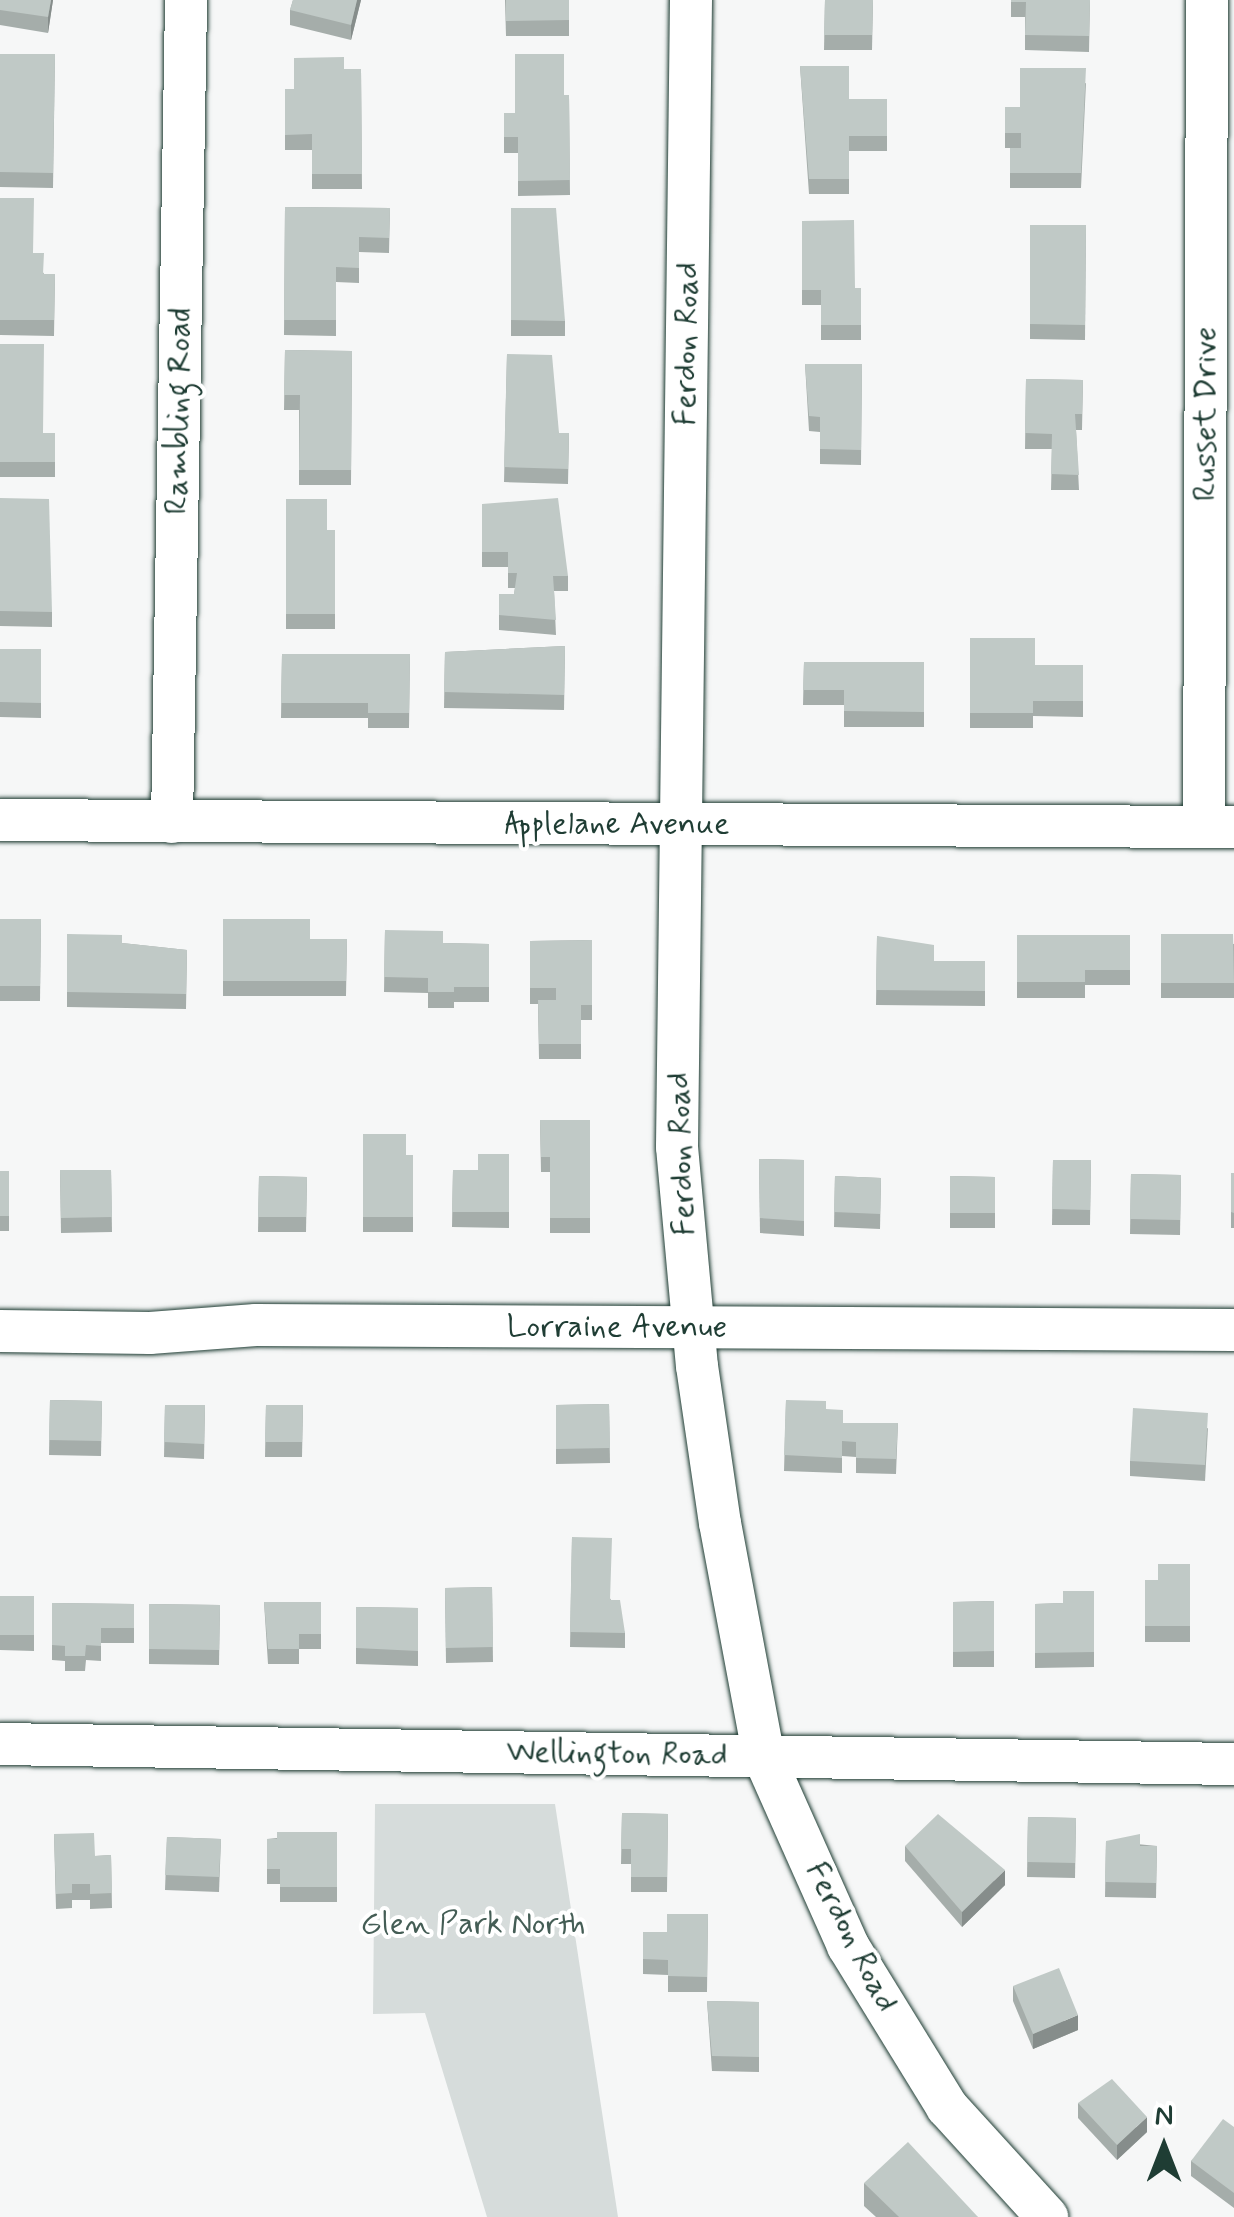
<!DOCTYPE html>
<html>
<head>
<meta charset="utf-8">
<style>
  body { margin:0 }
  #map { position:relative; width:1234px; height:2217px; overflow:hidden; background:#f6f7f7; font-family:Mynerve,sans-serif }
  div>[style] { position:absolute }
  [style*='--x'] { left:calc(var(--x)*1px); top:calc(var(--y)*1px); width:calc(var(--w)*1px); rotate:calc(var(--a)*1deg) }
  .green>* { inset:0; background:#d6dcdb }
  .roads { filter:drop-shadow(0 0 2px #1f3d34) drop-shadow(0 0 2px #1f3d34) }
  .minor>* { height:42px; margin:-21px; padding:0 21px; transform-origin:21px; border-radius:21px; background:#fff }
  .wall>* { inset:0; background:#a5adaa }
  .shaded-wall>* { inset:0; background:#868d8b }
  .building>* { inset:0; background:#c0c9c6 }
  span { translate:-50% -50%; white-space:nowrap; text-align:center; line-height:1.15; -webkit-text-stroke:8px #fff; paint-order:stroke }
  .street-label { font-size:32px; color:#1f3d34 }
  .park-label { font-size:32px; color:#445d55 }
  .north { position:absolute; left:1114px; top:2097px; width:100px; height:100px; -webkit-text-stroke:8px #fff; paint-order:stroke; rotate:0deg; font-size:28px; font-weight:700; line-height:40px; text-align:center; color:#1f3d34 }
  .north::after { content:''; display:block; margin:auto; width:35px; height:45px; background:#1f3d34; clip-path:polygon(50% 0,100% 100%,50% 72%,0 100%) }
</style>
</head>
<body>
<div id="map">
  <div class="green">
    <div style="clip-path:polygon(375px 1804px,555px 1804px,618px 2217px,487px 2217px,425px 2013px,373px 2014px)"></div>
  </div>
  <div class="roads">
    <div class="minor">
      <div style="--x:691;--y:0;--w:1147;--a:90.7"></div>
      <div style="--x:677;--y:1147;--w:220;--a:84.8"></div>
      <div style="--x:697;--y:1366;--w:159;--a:81.7"></div>
      <div style="--x:720;--y:1523;--w:238;--a:79.4"></div>
      <div style="--x:764;--y:1757;--w:207;--a:66"></div>
      <div style="--x:848;--y:1946;--w:189;--a:58.4"></div>
      <div style="--x:947;--y:2107;--w:149;--a:47.7"></div>
      <div style="--x:0;--y:820;--w:1234;--a:0.33"></div>
      <div style="--x:172;--y:822;--w:822;--a:-89.02"></div>
      <div style="--x:1204;--y:827;--w:827;--a:-89.79"></div>
      <div style="--x:0;--y:1331;--w:150;--a:0.8"></div>
      <div style="--x:150;--y:1333;--w:106;--a:-4.3"></div>
      <div style="--x:256;--y:1325;--w:978;--a:0.29"></div>
      <div style="--x:0;--y:1744;--w:1234;--a:0.93"></div>
    </div>
  </div>
  <div class="wall">
    <div style="clip-path:polygon(0 0,53px 0,48px 33px,0 25px)"></div>
    <div style="clip-path:polygon(293px 0,361px 0,351px 40px,290px 25px,290px 10px)"></div>
    <div style="clip-path:polygon(505px 0,569px 0,569px 36px,506px 36px)"></div>
    <div style="clip-path:polygon(825px 0,873px 0,872px 50px,824px 50px)"></div>
    <div style="clip-path:polygon(1011px 0,1090px 0,1089px 52px,1025px 50px,1025px 17px,1011px 17px)"></div>
    <div style="clip-path:polygon(0 54px,55px 54px,53px 188px,0 187px)"></div>
    <div style="clip-path:polygon(800px 66px,849px 99px,887px 99px,887px 151px,849px 151px,849px 194px,809px 194px)"></div>
    <div style="clip-path:polygon(344px 69px,361px 69px,362px 189px,312px 189px,312px 150px,285px 150px,285px 89px,294px 89px)"></div>
    <div style="clip-path:polygon(1086px 83px,1081px 188px,1010px 188px,1010px 148px,1021px 148px,1005px 148px,1005px 107px,1020px 107px)"></div>
    <div style="clip-path:polygon(564px 95px,569px 95px,570px 195px,518px 196px,518px 153px,504px 153px,504px 113px,515px 113px)"></div>
    <div style="clip-path:polygon(0 198px,44px 274px,55px 274px,54px 336px,0 335px)"></div>
    <div style="clip-path:polygon(285px 207px,390px 208px,389px 253px,359px 252px,359px 283px,336px 282px,336px 336px,284px 335px)"></div>
    <div style="clip-path:polygon(511px 208px,565px 321px,565px 336px,511px 336px)"></div>
    <div style="clip-path:polygon(802px 221px,855px 288px,861px 288px,861px 340px,821px 340px,821px 305px,802px 305px)"></div>
    <div style="clip-path:polygon(1030px 225px,1086px 225px,1085px 340px,1030px 339px)"></div>
    <div style="clip-path:polygon(0 344px,43px 433px,55px 433px,55px 477px,0 477px)"></div>
    <div style="clip-path:polygon(285px 350px,352px 351px,351px 485px,299px 485px,299px 410px,284px 410px)"></div>
    <div style="clip-path:polygon(507px 354px,559px 433px,569px 433px,568px 484px,504px 482px)"></div>
    <div style="clip-path:polygon(805px 364px,862px 364px,861px 465px,820px 464px,820px 432px,809px 431px)"></div>
    <div style="clip-path:polygon(1026px 379px,1083px 380px,1082px 430px,1076px 430px,1079px 490px,1051px 490px,1052px 449px,1025px 449px)"></div>
    <div style="clip-path:polygon(0 498px,52px 612px,52px 627px,0 626px)"></div>
    <div style="clip-path:polygon(286px 499px,327px 530px,335px 530px,335px 629px,286px 629px)"></div>
    <div style="clip-path:polygon(482px 504px,568px 576px,568px 591px,554px 591px,556px 635px,499px 630px,499px 594px,514px 594px,515px 588px,508px 588px,508px 567px,482px 567px)"></div>
    <div style="clip-path:polygon(970px 638px,1035px 665px,1083px 665px,1083px 717px,1033px 716px,1033px 728px,970px 728px)"></div>
    <div style="clip-path:polygon(565px 646px,564px 710px,444px 708px,445px 652px)"></div>
    <div style="clip-path:polygon(0 649px,41px 649px,41px 718px,0 717px)"></div>
    <div style="clip-path:polygon(282px 654px,410px 654px,409px 728px,368px 728px,368px 718px,281px 718px)"></div>
    <div style="clip-path:polygon(804px 662px,924px 662px,924px 727px,844px 727px,844px 705px,803px 705px)"></div>
    <div style="clip-path:polygon(0 919px,41px 919px,40px 1001px,0 1001px)"></div>
    <div style="clip-path:polygon(223px 919px,310px 939px,347px 939px,346px 996px,223px 996px)"></div>
    <div style="clip-path:polygon(385px 930px,443px 943px,489px 944px,489px 1002px,454px 1002px,454px 1008px,428px 1008px,428px 993px,384px 992px)"></div>
    <div style="clip-path:polygon(67px 934px,122px 943px,187px 950px,186px 1009px,67px 1007px)"></div>
    <div style="clip-path:polygon(1161px 934px,1234px 944px,1234px 998px,1161px 998px)"></div>
    <div style="clip-path:polygon(1017px 935px,1130px 935px,1130px 985px,1085px 985px,1085px 998px,1017px 998px)"></div>
    <div style="clip-path:polygon(877px 936px,934px 961px,985px 961px,985px 1006px,876px 1005px)"></div>
    <div style="clip-path:polygon(592px 940px,592px 1020px,581px 1020px,581px 1059px,539px 1059px,538px 1004px,530px 1004px,530px 941px)"></div>
    <div style="clip-path:polygon(540px 1120px,590px 1120px,590px 1233px,550px 1233px,550px 1172px,541px 1172px)"></div>
    <div style="clip-path:polygon(363px 1134px,406px 1155px,413px 1155px,413px 1232px,363px 1232px)"></div>
    <div style="clip-path:polygon(509px 1154px,509px 1228px,452px 1227px,453px 1170px,478px 1170px)"></div>
    <div style="clip-path:polygon(759px 1159px,804px 1160px,804px 1236px,760px 1233px)"></div>
    <div style="clip-path:polygon(1053px 1160px,1091px 1160px,1090px 1225px,1052px 1225px)"></div>
    <div style="clip-path:polygon(60px 1170px,111px 1170px,112px 1232px,61px 1233px)"></div>
    <div style="clip-path:polygon(0 1171px,9px 1171px,9px 1231px,0 1231px)"></div>
    <div style="clip-path:polygon(1231px 1173px,1234px 1173px,1234px 1228px,1231px 1228px)"></div>
    <div style="clip-path:polygon(1131px 1174px,1181px 1175px,1180px 1235px,1130px 1234px)"></div>
    <div style="clip-path:polygon(259px 1176px,307px 1177px,306px 1232px,258px 1232px)"></div>
    <div style="clip-path:polygon(835px 1176px,881px 1178px,880px 1229px,834px 1227px)"></div>
    <div style="clip-path:polygon(950px 1176px,995px 1177px,995px 1228px,950px 1228px)"></div>
    <div style="clip-path:polygon(50px 1400px,102px 1401px,101px 1456px,49px 1455px)"></div>
    <div style="clip-path:polygon(786px 1400px,826px 1409px,843px 1423px,898px 1423px,896px 1474px,856px 1473px,856px 1457px,842px 1456px,842px 1473px,784px 1471px)"></div>
    <div style="clip-path:polygon(609px 1404px,610px 1463px,556px 1464px,556px 1405px)"></div>
    <div style="clip-path:polygon(165px 1405px,205px 1405px,204px 1459px,164px 1457px)"></div>
    <div style="clip-path:polygon(266px 1405px,303px 1405px,302px 1457px,265px 1457px)"></div>
    <div style="clip-path:polygon(1208px 1428px,1205px 1481px,1130px 1476px,1130px 1461px)"></div>
    <div style="clip-path:polygon(572px 1537px,611px 1600px,625px 1633px,625px 1648px,570px 1647px)"></div>
    <div style="clip-path:polygon(1190px 1564px,1190px 1642px,1145px 1642px,1145px 1580px,1158px 1580px)"></div>
    <div style="clip-path:polygon(492px 1587px,493px 1662px,446px 1663px,445px 1588px)"></div>
    <div style="clip-path:polygon(1094px 1591px,1094px 1667px,1035px 1668px,1035px 1604px,1063px 1603px)"></div>
    <div style="clip-path:polygon(0 1596px,34px 1596px,34px 1651px,0 1650px)"></div>
    <div style="clip-path:polygon(994px 1601px,994px 1667px,953px 1667px,953px 1602px)"></div>
    <div style="clip-path:polygon(264px 1602px,321px 1602px,321px 1649px,299px 1649px,299px 1664px,268px 1664px)"></div>
    <div style="clip-path:polygon(52px 1603px,134px 1604px,134px 1643px,101px 1643px,101px 1661px,86px 1660px,85px 1671px,65px 1671px,65px 1661px,52px 1660px)"></div>
    <div style="clip-path:polygon(149px 1604px,220px 1605px,219px 1665px,149px 1664px)"></div>
    <div style="clip-path:polygon(356px 1607px,418px 1608px,418px 1666px,356px 1664px)"></div>
    <div style="clip-path:polygon(622px 1813px,668px 1814px,667px 1892px,631px 1892px,631px 1864px,621px 1864px)"></div>
    <div style="clip-path:polygon(1028px 1817px,1076px 1818px,1075px 1878px,1027px 1877px)"></div>
    <div style="clip-path:polygon(337px 1832px,337px 1902px,280px 1902px,280px 1884px,267px 1884px,267px 1839px)"></div>
    <div style="clip-path:polygon(54px 1834px,95px 1856px,111px 1855px,112px 1908px,90px 1909px,90px 1900px,72px 1900px,72px 1908px,56px 1909px)"></div>
    <div style="clip-path:polygon(167px 1837px,221px 1839px,219px 1892px,165px 1890px)"></div>
    <div style="clip-path:polygon(1106px 1841px,1157px 1846px,1156px 1898px,1105px 1897px)"></div>
    <div style="clip-path:polygon(905px 1846px,1005px 1885px,962px 1927px,905px 1861px)"></div>
    <div style="clip-path:polygon(708px 1914px,707px 1992px,668px 1992px,668px 1975px,643px 1974px,643px 1932px,667px 1932px)"></div>
    <div style="clip-path:polygon(1013px 1986px,1078px 2030px,1033px 2049px,1013px 2001px)"></div>
    <div style="clip-path:polygon(707px 2001px,759px 2002px,759px 2072px,712px 2071px)"></div>
    <div style="clip-path:polygon(1078px 2103px,1147px 2132px,1117px 2160px,1078px 2118px)"></div>
    <div style="clip-path:polygon(1234px 2127px,1234px 2208px,1191px 2176px,1191px 2161px)"></div>
    <div style="clip-path:polygon(864px 2183px,978px 2217px,876px 2217px,864px 2206px)"></div>
  </div>
  <div class="shaded-wall">
    <div style="clip-path:polygon(51px 0,53px 0,48px 33px,48px 17px)"></div>
    <div style="clip-path:polygon(357px 0,361px 0,351px 40px,351px 25px)"></div>
    <div style="clip-path:polygon(1005px 1870px,1005px 1885px,962px 1927px,962px 1912px)"></div>
    <div style="clip-path:polygon(1078px 2015px,1078px 2030px,1033px 2049px,1033px 2034px)"></div>
    <div style="clip-path:polygon(1147px 2117px,1147px 2132px,1117px 2160px,1117px 2145px)"></div>
  </div>
  <div class="building">
    <div style="clip-path:polygon(0 0,51px 0,48px 17px,0 10px)"></div>
    <div style="clip-path:polygon(293px 0,357px 0,351px 25px,290px 10px)"></div>
    <div style="clip-path:polygon(506px 0,569px 0,569px 20px,506px 21px)"></div>
    <div style="clip-path:polygon(825px 0,873px 0,872px 35px,824px 35px)"></div>
    <div style="clip-path:polygon(1011px 0,1090px 0,1089px 36px,1025px 35px,1026px 2px,1011px 2px)"></div>
    <div style="clip-path:polygon(0 54px,55px 54px,53px 173px,0 172px)"></div>
    <div style="clip-path:polygon(515px 54px,564px 54px,564px 95px,569px 95px,570px 180px,518px 181px,518px 137px,504px 137px,504px 113px,515px 113px)"></div>
    <div style="clip-path:polygon(344px 57px,344px 69px,361px 69px,362px 174px,312px 174px,312px 134px,285px 135px,285px 89px,294px 89px,294px 58px)"></div>
    <div style="clip-path:polygon(800px 66px,849px 66px,849px 99px,887px 99px,887px 136px,849px 136px,849px 179px,809px 179px)"></div>
    <div style="clip-path:polygon(1020px 68px,1086px 68px,1081px 173px,1010px 173px,1010px 148px,1021px 148px,1021px 133px,1005px 133px,1005px 107px,1020px 107px)"></div>
    <div style="clip-path:polygon(0 198px,34px 198px,33px 253px,44px 253px,43px 274px,55px 274px,54px 320px,0 320px)"></div>
    <div style="clip-path:polygon(285px 207px,390px 208px,389px 238px,359px 237px,359px 268px,336px 267px,336px 320px,284px 320px)"></div>
    <div style="clip-path:polygon(511px 208px,556px 208px,565px 321px,511px 320px)"></div>
    <div style="clip-path:polygon(854px 220px,855px 288px,861px 288px,861px 325px,821px 325px,821px 290px,802px 290px,802px 221px)"></div>
    <div style="clip-path:polygon(1030px 225px,1086px 225px,1085px 325px,1030px 324px)"></div>
    <div style="clip-path:polygon(0 344px,44px 344px,43px 433px,55px 433px,55px 462px,0 462px)"></div>
    <div style="clip-path:polygon(285px 350px,352px 351px,351px 470px,299px 470px,300px 395px,284px 395px)"></div>
    <div style="clip-path:polygon(507px 354px,552px 355px,559px 433px,569px 433px,568px 469px,504px 467px)"></div>
    <div style="clip-path:polygon(805px 364px,862px 364px,861px 450px,820px 449px,820px 417px,809px 416px)"></div>
    <div style="clip-path:polygon(1026px 379px,1083px 380px,1082px 414px,1075px 414px,1079px 475px,1051px 474px,1052px 434px,1025px 433px)"></div>
    <div style="clip-path:polygon(0 498px,49px 499px,52px 612px,0 611px)"></div>
    <div style="clip-path:polygon(558px 498px,568px 576px,553px 576px,556px 620px,499px 615px,499px 594px,514px 594px,517px 573px,508px 573px,508px 552px,482px 552px,482px 504px)"></div>
    <div style="clip-path:polygon(286px 499px,327px 499px,327px 530px,335px 530px,335px 614px,286px 614px)"></div>
    <div style="clip-path:polygon(970px 638px,1035px 638px,1035px 665px,1083px 665px,1083px 701px,1033px 701px,1033px 713px,970px 713px)"></div>
    <div style="clip-path:polygon(565px 646px,564px 695px,444px 692px,445px 652px)"></div>
    <div style="clip-path:polygon(0 649px,41px 649px,41px 703px,0 702px)"></div>
    <div style="clip-path:polygon(282px 654px,410px 654px,409px 713px,368px 713px,368px 703px,281px 703px)"></div>
    <div style="clip-path:polygon(804px 662px,924px 662px,924px 712px,844px 711px,844px 690px,803px 690px)"></div>
    <div style="clip-path:polygon(0 919px,41px 919px,40px 986px,0 986px)"></div>
    <div style="clip-path:polygon(223px 919px,310px 919px,310px 939px,347px 939px,346px 981px,223px 981px)"></div>
    <div style="clip-path:polygon(385px 930px,443px 931px,443px 943px,489px 944px,489px 987px,454px 987px,454px 992px,428px 992px,428px 978px,384px 977px)"></div>
    <div style="clip-path:polygon(67px 934px,122px 935px,122px 943px,187px 950px,186px 994px,67px 992px)"></div>
    <div style="clip-path:polygon(1161px 934px,1233px 934px,1234px 983px,1161px 983px)"></div>
    <div style="clip-path:polygon(1017px 935px,1130px 935px,1130px 970px,1085px 970px,1085px 982px,1017px 982px)"></div>
    <div style="clip-path:polygon(877px 936px,934px 945px,934px 961px,985px 961px,985px 991px,876px 990px)"></div>
    <div style="clip-path:polygon(592px 940px,592px 1005px,581px 1005px,581px 1044px,539px 1044px,538px 1000px,556px 1000px,556px 988px,530px 988px,530px 941px)"></div>
    <div style="clip-path:polygon(540px 1120px,590px 1120px,590px 1218px,550px 1218px,550px 1157px,541px 1157px)"></div>
    <div style="clip-path:polygon(363px 1134px,406px 1134px,406px 1155px,413px 1155px,413px 1217px,363px 1217px)"></div>
    <div style="clip-path:polygon(478px 1154px,509px 1154px,509px 1212px,452px 1212px,453px 1170px,478px 1170px)"></div>
    <div style="clip-path:polygon(759px 1159px,804px 1160px,804px 1221px,760px 1218px)"></div>
    <div style="clip-path:polygon(1053px 1160px,1091px 1160px,1090px 1210px,1052px 1209px)"></div>
    <div style="clip-path:polygon(60px 1170px,111px 1170px,112px 1217px,61px 1218px)"></div>
    <div style="clip-path:polygon(0 1171px,9px 1171px,9px 1216px,0 1216px)"></div>
    <div style="clip-path:polygon(1231px 1173px,1234px 1173px,1234px 1213px,1231px 1212px)"></div>
    <div style="clip-path:polygon(1131px 1174px,1181px 1175px,1180px 1220px,1130px 1219px)"></div>
    <div style="clip-path:polygon(259px 1176px,307px 1177px,306px 1217px,258px 1217px)"></div>
    <div style="clip-path:polygon(835px 1176px,881px 1178px,880px 1214px,834px 1212px)"></div>
    <div style="clip-path:polygon(950px 1176px,995px 1177px,995px 1213px,950px 1213px)"></div>
    <div style="clip-path:polygon(50px 1400px,102px 1401px,101px 1441px,49px 1440px)"></div>
    <div style="clip-path:polygon(786px 1400px,826px 1401px,826px 1409px,843px 1410px,843px 1423px,898px 1423px,896px 1459px,856px 1458px,856px 1442px,842px 1441px,842px 1458px,784px 1455px)"></div>
    <div style="clip-path:polygon(609px 1404px,610px 1448px,556px 1449px,556px 1405px)"></div>
    <div style="clip-path:polygon(165px 1405px,205px 1405px,204px 1444px,164px 1442px)"></div>
    <div style="clip-path:polygon(266px 1405px,303px 1405px,302px 1442px,265px 1442px)"></div>
    <div style="clip-path:polygon(1133px 1408px,1208px 1413px,1205px 1465px,1130px 1461px)"></div>
    <div style="clip-path:polygon(572px 1537px,612px 1538px,610px 1600px,620px 1600px,625px 1633px,570px 1632px)"></div>
    <div style="clip-path:polygon(1158px 1564px,1190px 1564px,1190px 1626px,1145px 1626px,1145px 1580px,1158px 1580px)"></div>
    <div style="clip-path:polygon(492px 1587px,493px 1647px,446px 1648px,445px 1588px)"></div>
    <div style="clip-path:polygon(1063px 1591px,1094px 1591px,1094px 1652px,1035px 1653px,1035px 1604px,1063px 1603px)"></div>
    <div style="clip-path:polygon(0 1596px,34px 1596px,34px 1635px,0 1635px)"></div>
    <div style="clip-path:polygon(994px 1601px,994px 1651px,953px 1652px,953px 1602px)"></div>
    <div style="clip-path:polygon(264px 1602px,321px 1602px,321px 1634px,299px 1634px,299px 1649px,268px 1649px)"></div>
    <div style="clip-path:polygon(52px 1603px,134px 1604px,134px 1628px,101px 1628px,101px 1646px,86px 1645px,85px 1656px,65px 1656px,65px 1646px,52px 1645px)"></div>
    <div style="clip-path:polygon(149px 1604px,220px 1605px,219px 1650px,149px 1649px)"></div>
    <div style="clip-path:polygon(356px 1607px,418px 1608px,418px 1651px,356px 1648px)"></div>
    <div style="clip-path:polygon(622px 1813px,668px 1814px,667px 1877px,631px 1877px,631px 1849px,621px 1849px)"></div>
    <div style="clip-path:polygon(938px 1814px,1005px 1870px,962px 1912px,905px 1846px)"></div>
    <div style="clip-path:polygon(1028px 1817px,1076px 1818px,1075px 1863px,1027px 1862px)"></div>
    <div style="clip-path:polygon(277px 1832px,337px 1832px,337px 1887px,280px 1887px,280px 1869px,267px 1869px,267px 1839px,277px 1839px)"></div>
    <div style="clip-path:polygon(94px 1833px,95px 1856px,111px 1855px,112px 1893px,90px 1894px,90px 1884px,72px 1884px,72px 1893px,56px 1894px,54px 1834px)"></div>
    <div style="clip-path:polygon(1140px 1834px,1140px 1846px,1157px 1846px,1156px 1883px,1105px 1882px,1106px 1841px)"></div>
    <div style="clip-path:polygon(167px 1837px,221px 1839px,219px 1877px,165px 1875px)"></div>
    <div style="clip-path:polygon(667px 1914px,708px 1914px,707px 1977px,668px 1976px,668px 1960px,643px 1959px,643px 1932px,667px 1932px)"></div>
    <div style="clip-path:polygon(1059px 1968px,1078px 2015px,1033px 2034px,1013px 1986px)"></div>
    <div style="clip-path:polygon(707px 2001px,759px 2002px,759px 2057px,712px 2056px)"></div>
    <div style="clip-path:polygon(1112px 2079px,1147px 2117px,1117px 2145px,1078px 2103px)"></div>
    <div style="clip-path:polygon(1223px 2119px,1234px 2127px,1234px 2193px,1191px 2161px)"></div>
    <div style="clip-path:polygon(908px 2142px,978px 2217px,899px 2217px,864px 2183px)"></div>
  </div>
  <div class="street-label">
    <span style="left:687px;top:344px;rotate:-89deg">Ferdon Road</span>
    <span style="left:179px;top:411px;rotate:-89deg">Rambling Road</span>
    <span style="left:1206px;top:414px;rotate:-90deg">Russet Drive</span>
    <span style="left:617px;top:824px">Applelane Avenue</span>
    <span style="left:682px;top:1154px;rotate:-92deg">Ferdon Road</span>
    <span style="left:617px;top:1327px">Lorraine Avenue</span>
    <span style="left:617px;top:1754px;rotate:1deg">Wellington Road</span>
    <span style="left:851px;top:1937px;rotate:63deg">Ferdon Road</span>
  </div>
  <div class="park-label">
    <span style="left:473px;top:1924px">Glen Park North</span>
  </div>
  <div class="north">N</div>
</div>
</body>
</html>
